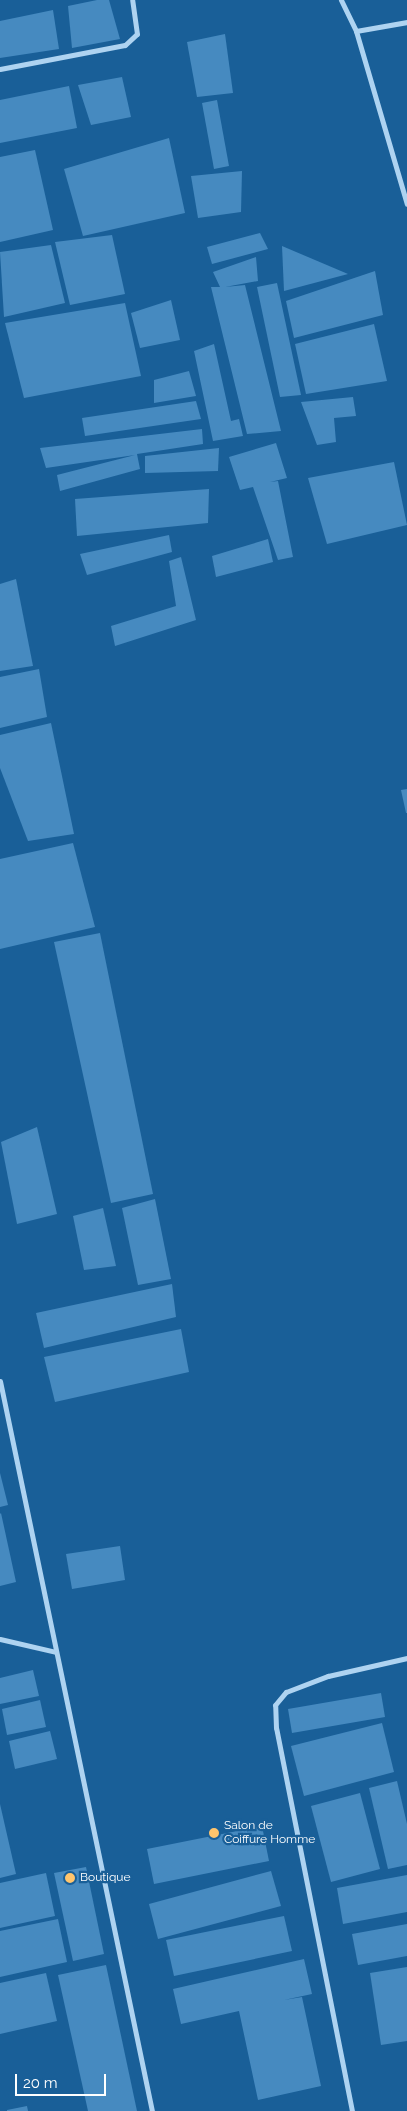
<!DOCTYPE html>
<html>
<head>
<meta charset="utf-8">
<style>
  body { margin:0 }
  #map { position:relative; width:407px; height:2111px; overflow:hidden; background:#195f98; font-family:Raleway,sans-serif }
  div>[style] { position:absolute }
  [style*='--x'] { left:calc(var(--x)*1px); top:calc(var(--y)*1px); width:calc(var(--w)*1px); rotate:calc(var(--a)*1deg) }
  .building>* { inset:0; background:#468ac0 }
  .street>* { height:5px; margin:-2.5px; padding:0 2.5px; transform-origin:2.5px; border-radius:2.5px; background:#aed3f1 }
  .dots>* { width:14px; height:14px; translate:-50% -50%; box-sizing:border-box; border:2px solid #195f98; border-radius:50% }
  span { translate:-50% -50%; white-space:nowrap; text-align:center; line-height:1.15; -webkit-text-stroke:4.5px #195f98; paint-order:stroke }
  .poi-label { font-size:12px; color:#fff }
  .left { translate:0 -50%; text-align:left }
  .scale { position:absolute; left:15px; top:2074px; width:91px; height:22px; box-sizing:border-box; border:2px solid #fff; border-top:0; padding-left:6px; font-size:15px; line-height:18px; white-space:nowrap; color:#fff; -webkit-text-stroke:4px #195f98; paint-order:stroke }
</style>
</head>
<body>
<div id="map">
  <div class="building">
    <div style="clip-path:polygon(97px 0,109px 0,120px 39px,72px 48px,68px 6px)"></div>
    <div style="clip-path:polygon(53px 10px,59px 49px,0 58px,0 21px)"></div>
    <div style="clip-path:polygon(225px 34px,233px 93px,197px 97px,187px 42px)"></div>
    <div style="clip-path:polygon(122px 77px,131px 117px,91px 125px,78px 85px)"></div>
    <div style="clip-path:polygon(69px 86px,77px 128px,0 143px,0 100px)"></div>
    <div style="clip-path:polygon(217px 100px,229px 166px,214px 169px,202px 103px)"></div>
    <div style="clip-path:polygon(169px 138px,185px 213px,83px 236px,64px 169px)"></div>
    <div style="clip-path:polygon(35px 150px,53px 230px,0 242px,0 157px)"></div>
    <div style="clip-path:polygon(242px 171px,241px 212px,198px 218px,191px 176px)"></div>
    <div style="clip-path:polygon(260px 233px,268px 249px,212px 264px,207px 247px)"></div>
    <div style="clip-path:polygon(112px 235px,125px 294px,70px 305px,55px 242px)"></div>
    <div style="clip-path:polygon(51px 245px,65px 303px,4px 317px,0 252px)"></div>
    <div style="clip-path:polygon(282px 246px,348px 274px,284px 291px)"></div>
    <div style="clip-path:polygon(256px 257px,258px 281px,225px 287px,245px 285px,281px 431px,247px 434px,211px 287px,220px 287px,213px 272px)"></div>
    <div style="clip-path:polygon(375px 271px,383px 315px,294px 338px,286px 301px)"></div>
    <div style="clip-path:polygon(277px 283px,301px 395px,280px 397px,257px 287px)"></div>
    <div style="clip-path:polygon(171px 300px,180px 340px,140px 348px,131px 313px)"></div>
    <div style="clip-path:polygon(125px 303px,141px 376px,24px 398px,5px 323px)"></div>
    <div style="clip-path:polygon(374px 324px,387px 381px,306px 394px,295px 344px)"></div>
    <div style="clip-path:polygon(214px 344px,231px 421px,239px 419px,243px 436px,213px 441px,194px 351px)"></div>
    <div style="clip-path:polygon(189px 371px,196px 396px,154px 403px,154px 380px)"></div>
    <div style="clip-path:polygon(353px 397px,356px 416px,334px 418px,336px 442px,317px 445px,301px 402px)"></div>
    <div style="clip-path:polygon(196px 401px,201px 419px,85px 436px,82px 418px)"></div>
    <div style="clip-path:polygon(202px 429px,203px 444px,137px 454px,140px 469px,60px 491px,57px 475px,135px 455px,46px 468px,40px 448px)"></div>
    <div style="clip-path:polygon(276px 443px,287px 478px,270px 482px,278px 481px,293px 557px,278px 560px,253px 487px,240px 490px,229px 457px)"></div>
    <div style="clip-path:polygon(219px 448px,218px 471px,145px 473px,145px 456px)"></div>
    <div style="clip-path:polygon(394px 462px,407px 525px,327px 544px,308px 478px)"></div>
    <div style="clip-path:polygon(209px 489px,208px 523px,77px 536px,75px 499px)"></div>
    <div style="clip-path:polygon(169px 535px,172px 552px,87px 575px,80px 554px)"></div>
    <div style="clip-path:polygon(268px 539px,273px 562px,216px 577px,212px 556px)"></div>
    <div style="clip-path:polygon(181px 557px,196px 620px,115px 646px,111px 626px,176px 606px,169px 561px)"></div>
    <div style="clip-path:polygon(16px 579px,33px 666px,0 671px,0 584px)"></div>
    <div style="clip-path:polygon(39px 669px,47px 717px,0 728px,0 677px)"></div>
    <div style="clip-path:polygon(51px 723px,74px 834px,28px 841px,0 768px,0 735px)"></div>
    <div style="clip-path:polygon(407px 789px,407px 813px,406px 813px,401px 790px)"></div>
    <div style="clip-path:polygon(73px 843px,95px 927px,0 949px,0 859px)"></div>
    <div style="clip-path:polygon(100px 933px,153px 1194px,111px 1203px,54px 942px)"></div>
    <div style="clip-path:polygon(37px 1127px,57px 1214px,17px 1224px,1px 1142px)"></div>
    <div style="clip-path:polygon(155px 1199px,171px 1279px,138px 1285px,122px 1208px)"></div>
    <div style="clip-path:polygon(103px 1208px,116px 1266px,84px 1270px,73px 1216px)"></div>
    <div style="clip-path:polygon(172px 1284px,176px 1317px,44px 1348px,36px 1313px)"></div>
    <div style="clip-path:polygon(181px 1329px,189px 1372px,55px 1402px,44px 1357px)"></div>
    <div style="clip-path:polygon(0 1473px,8px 1505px,0 1507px)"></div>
    <div style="clip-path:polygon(1px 1513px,16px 1582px,0 1586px,0 1514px)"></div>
    <div style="clip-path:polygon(120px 1546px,125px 1580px,72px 1589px,66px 1554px)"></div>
    <div style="clip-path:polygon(33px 1670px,39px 1696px,0 1704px,0 1678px)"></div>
    <div style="clip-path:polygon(381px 1693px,385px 1717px,292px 1733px,288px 1709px)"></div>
    <div style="clip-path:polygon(40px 1700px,46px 1727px,7px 1735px,2px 1709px)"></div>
    <div style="clip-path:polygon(382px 1723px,394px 1772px,304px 1796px,291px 1746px)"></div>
    <div style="clip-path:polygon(50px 1731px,57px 1759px,15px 1769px,9px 1741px)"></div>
    <div style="clip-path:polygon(397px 1781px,407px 1824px,407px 1865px,388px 1869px,369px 1788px)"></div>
    <div style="clip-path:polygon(360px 1793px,380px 1869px,331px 1882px,311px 1806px)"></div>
    <div style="clip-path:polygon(0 1804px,16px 1874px,0 1878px)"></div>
    <div style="clip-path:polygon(262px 1826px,269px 1861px,154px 1884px,147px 1849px)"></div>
    <div style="clip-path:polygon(86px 1867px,104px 1954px,73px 1961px,54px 1873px)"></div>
    <div style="clip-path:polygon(271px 1871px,281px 1906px,158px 1939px,149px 1904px)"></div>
    <div style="clip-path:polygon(46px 1873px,55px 1916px,0 1928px,0 1883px)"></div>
    <div style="clip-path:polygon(407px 1875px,407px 1912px,343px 1924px,337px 1888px)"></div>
    <div style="clip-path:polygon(284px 1916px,292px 1951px,174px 1976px,166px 1940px)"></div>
    <div style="clip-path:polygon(58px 1919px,67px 1962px,0 1977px,0 1931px)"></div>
    <div style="clip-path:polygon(407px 1924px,407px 1956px,358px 1965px,352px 1934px)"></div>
    <div style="clip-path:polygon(304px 1959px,312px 1994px,284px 2000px,302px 1997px,321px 2086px,258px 2100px,239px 2011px,181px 2024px,173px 1989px)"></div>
    <div style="clip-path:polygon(106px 1965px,137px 2111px,88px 2111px,58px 1975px)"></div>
    <div style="clip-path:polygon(407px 1967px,407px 2041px,381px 2045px,370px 1973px)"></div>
    <div style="clip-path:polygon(46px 1973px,57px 2021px,0 2034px,0 1983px)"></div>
    <div style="clip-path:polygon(27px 2106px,28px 2111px,7px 2111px,7px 2110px)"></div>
  </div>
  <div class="street">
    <div style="--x:341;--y:0;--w:34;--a:64"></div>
    <div style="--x:356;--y:31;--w:180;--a:73.6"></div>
    <div style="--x:356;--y:31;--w:52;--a:-10"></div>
    <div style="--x:0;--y:69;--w:127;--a:-10.9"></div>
    <div style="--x:125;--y:45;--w:16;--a:-43"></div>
    <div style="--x:137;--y:34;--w:34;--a:-98"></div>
    <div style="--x:0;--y:1381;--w:746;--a:78.24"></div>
    <div style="--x:0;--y:1639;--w:57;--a:13.1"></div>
    <div style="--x:352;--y:2111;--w:390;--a:-101.2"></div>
    <div style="--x:276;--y:1728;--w:23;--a:-92"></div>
    <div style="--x:275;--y:1705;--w:17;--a:-50"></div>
    <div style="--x:286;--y:1692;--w:45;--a:-20.9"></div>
    <div style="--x:328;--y:1676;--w:81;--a:-12.8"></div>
  </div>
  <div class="dots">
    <div style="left:214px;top:1833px;background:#ffc56d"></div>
    <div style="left:70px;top:1878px;background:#ffc56d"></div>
  </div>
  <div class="poi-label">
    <span class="left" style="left:224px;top:1833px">Salon de<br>Coiffure Homme</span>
    <span class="left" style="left:80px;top:1878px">Boutique</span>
  </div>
  <div class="scale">20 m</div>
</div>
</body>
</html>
